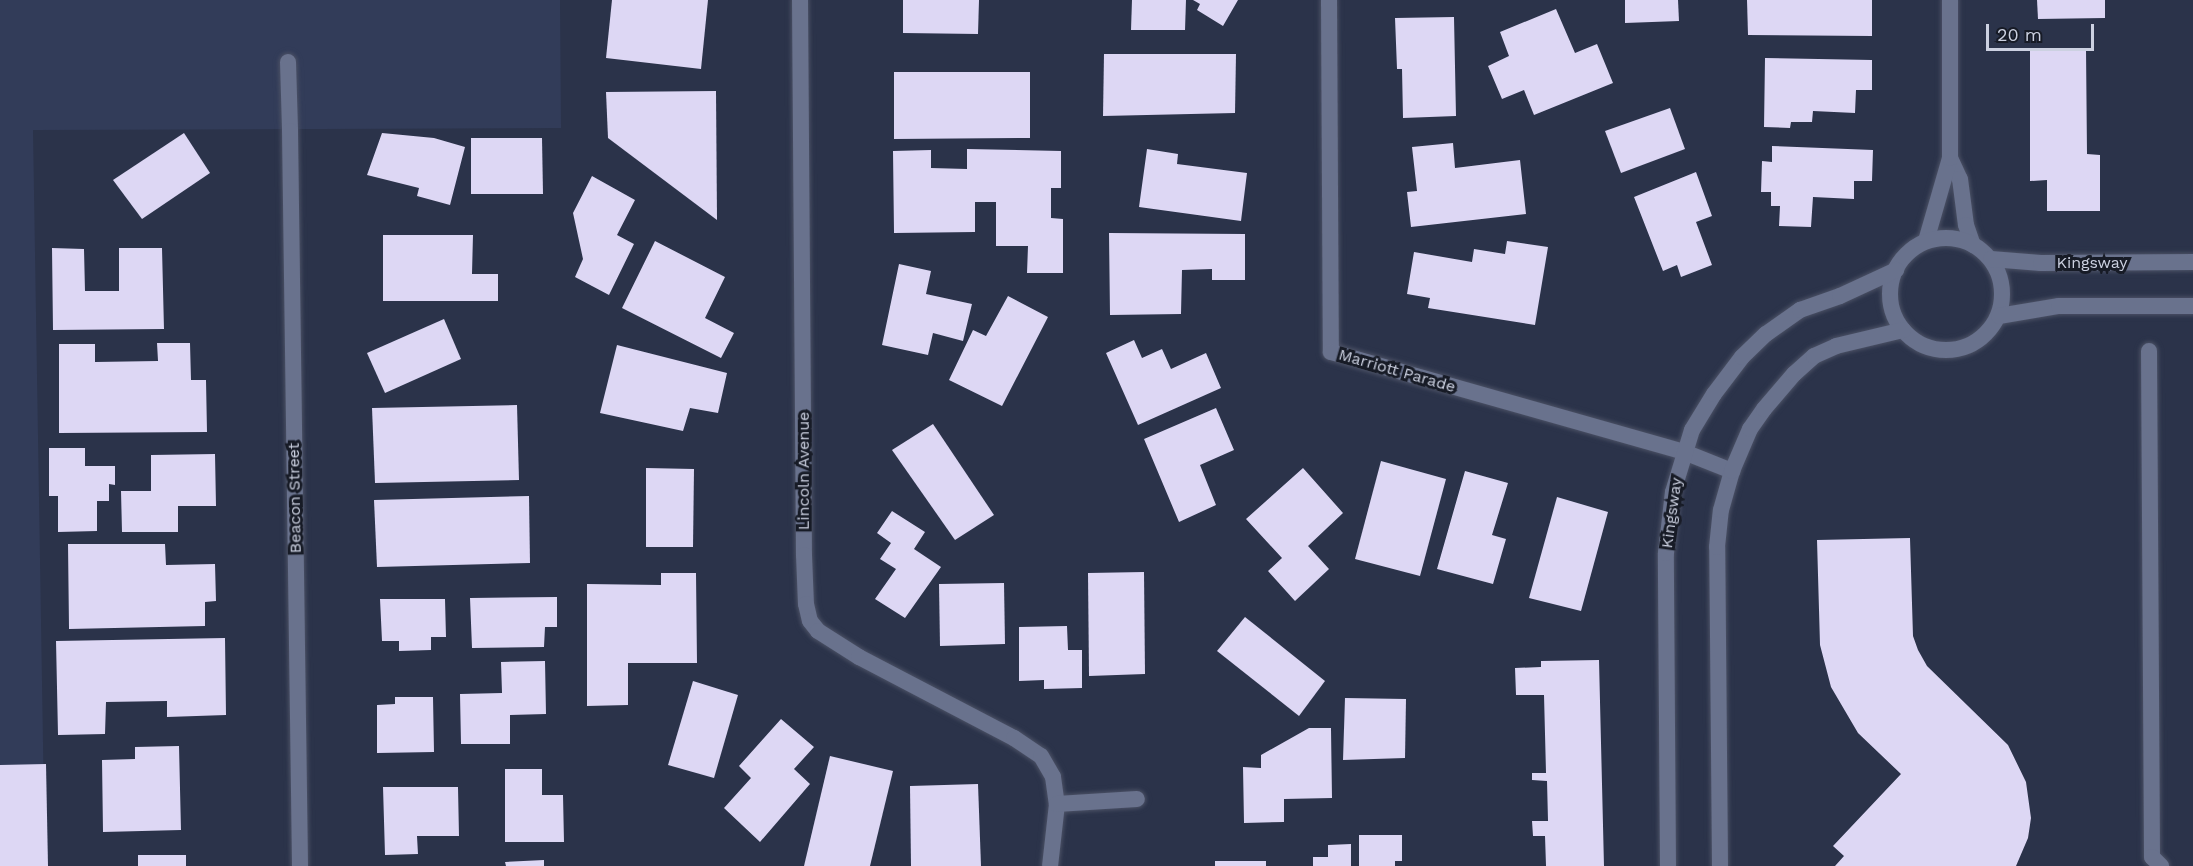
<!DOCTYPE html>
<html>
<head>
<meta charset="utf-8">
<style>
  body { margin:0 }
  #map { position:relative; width:2193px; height:866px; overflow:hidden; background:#2b334a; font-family:"Work Sans",sans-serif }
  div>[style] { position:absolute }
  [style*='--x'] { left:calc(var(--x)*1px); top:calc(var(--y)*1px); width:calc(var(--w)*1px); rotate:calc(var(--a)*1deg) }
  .built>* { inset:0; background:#323c59 }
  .building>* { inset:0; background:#ddd7f4 }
  .roads { filter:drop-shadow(0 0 2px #4b5165) drop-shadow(0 0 2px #4b5165) }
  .service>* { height:16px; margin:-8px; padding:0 8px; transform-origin:8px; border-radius:8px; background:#69728d }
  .minor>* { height:16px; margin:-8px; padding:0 8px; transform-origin:8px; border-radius:8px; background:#69728d }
  .tertiary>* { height:16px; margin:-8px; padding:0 8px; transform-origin:8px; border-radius:8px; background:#69728d }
  .tertiary>.ring { margin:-8px; padding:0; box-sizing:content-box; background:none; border:16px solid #69728d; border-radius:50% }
  span { translate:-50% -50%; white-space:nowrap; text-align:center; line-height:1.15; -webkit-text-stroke:6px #171b26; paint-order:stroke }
  .street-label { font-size:16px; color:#ccd1e1 }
  .scale { position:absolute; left:1986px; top:24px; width:108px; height:27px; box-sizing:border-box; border:3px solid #ccd1e1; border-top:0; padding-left:8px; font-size:18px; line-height:21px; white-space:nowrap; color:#ccd1e1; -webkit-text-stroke:4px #171b26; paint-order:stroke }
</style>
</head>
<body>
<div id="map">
  <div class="built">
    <div style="clip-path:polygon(0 0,560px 0,561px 128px,33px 130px,45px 866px,0 866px)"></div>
  </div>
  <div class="building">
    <div style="clip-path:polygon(612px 0,708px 0,701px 69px,606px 58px)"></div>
    <div style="clip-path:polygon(903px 0,979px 0,978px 34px,903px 33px)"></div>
    <div style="clip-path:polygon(1132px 0,1186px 0,1185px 30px,1131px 30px)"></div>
    <div style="clip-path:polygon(1193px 0,1238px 0,1223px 26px,1197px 10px,1200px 4px)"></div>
    <div style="clip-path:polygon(1625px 0,1678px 0,1679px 21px,1625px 23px)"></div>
    <div style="clip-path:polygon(1747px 0,1872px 0,1872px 36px,1748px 35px)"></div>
    <div style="clip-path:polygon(2037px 0,2105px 0,2105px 18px,2038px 19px)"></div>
    <div style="clip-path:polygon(1556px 9px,1575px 53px,1597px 44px,1613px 83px,1534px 115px,1524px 90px,1502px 99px,1488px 66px,1509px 56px,1500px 32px)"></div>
    <div style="clip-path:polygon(1454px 17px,1456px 116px,1403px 118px,1402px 69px,1397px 69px,1395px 18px)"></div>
    <div style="clip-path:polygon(2030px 48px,2086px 48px,2087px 154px,2100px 155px,2100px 211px,2047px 211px,2047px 180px,2030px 181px)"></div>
    <div style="clip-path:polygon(1104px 54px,1236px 54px,1235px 113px,1103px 116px)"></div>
    <div style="clip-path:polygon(1765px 58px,1872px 60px,1872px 90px,1856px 90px,1855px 113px,1813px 111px,1812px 122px,1791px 122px,1790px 128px,1764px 127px)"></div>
    <div style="clip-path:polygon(894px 72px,1030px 72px,1030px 138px,894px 139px)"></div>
    <div style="clip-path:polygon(716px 91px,717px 220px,608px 138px,606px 92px)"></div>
    <div style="clip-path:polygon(1670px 108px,1685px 149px,1621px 173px,1605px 131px)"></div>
    <div style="clip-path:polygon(184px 133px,210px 173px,142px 219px,113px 180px)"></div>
    <div style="clip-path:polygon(382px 133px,434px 138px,465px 147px,450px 205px,417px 196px,419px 188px,367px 175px)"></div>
    <div style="clip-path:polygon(471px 138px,542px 138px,543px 194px,471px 194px)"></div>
    <div style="clip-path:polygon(1453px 143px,1455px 168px,1520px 160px,1526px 214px,1411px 227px,1407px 192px,1417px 191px,1412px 147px)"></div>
    <div style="clip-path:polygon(1772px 146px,1873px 150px,1872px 181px,1854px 181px,1854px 199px,1813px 197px,1811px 227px,1779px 226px,1780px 206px,1771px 206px,1771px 192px,1761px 192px,1762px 161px,1772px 162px)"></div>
    <div style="clip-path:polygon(967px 149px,1061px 151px,1061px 188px,1051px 188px,1051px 218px,1063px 219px,1063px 273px,1027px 273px,1028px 246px,996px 246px,996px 202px,975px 202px,975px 232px,894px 233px,893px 151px,931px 150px,931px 168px,967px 169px)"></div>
    <div style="clip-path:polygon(1147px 149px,1178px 154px,1177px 164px,1247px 173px,1241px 221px,1139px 207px)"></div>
    <div style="clip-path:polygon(1696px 172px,1712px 216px,1696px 222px,1712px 265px,1681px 277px,1677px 265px,1663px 271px,1634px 197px)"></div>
    <div style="clip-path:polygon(592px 176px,635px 200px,617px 235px,634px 244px,609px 295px,575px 277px,583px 259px,573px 213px)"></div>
    <div style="clip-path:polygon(1109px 233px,1245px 234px,1245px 280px,1212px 280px,1212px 269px,1182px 270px,1181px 314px,1110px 315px)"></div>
    <div style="clip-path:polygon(383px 235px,473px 235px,472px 274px,498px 274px,498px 301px,383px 301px)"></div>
    <div style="clip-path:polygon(655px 241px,725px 277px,705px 318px,734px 333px,721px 358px,622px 308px)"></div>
    <div style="clip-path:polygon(1507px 241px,1548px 247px,1535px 325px,1428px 308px,1430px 298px,1407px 294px,1414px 252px,1472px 262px,1474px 249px,1505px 254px)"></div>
    <div style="clip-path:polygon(52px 248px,84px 249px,85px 291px,119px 291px,119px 248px,162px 248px,164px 329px,53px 330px)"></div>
    <div style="clip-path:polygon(899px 264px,931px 271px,926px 294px,972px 304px,963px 341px,933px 333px,928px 355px,882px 345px)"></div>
    <div style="clip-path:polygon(1008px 296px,1048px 317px,1002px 406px,949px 380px,973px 330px,986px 336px)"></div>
    <div style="clip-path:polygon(444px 319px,461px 359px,385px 393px,367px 353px)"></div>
    <div style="clip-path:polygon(1134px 340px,1142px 358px,1162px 349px,1171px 369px,1206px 353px,1221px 388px,1138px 425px,1106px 353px)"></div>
    <div style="clip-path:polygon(157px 343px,190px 343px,191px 380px,206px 380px,207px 432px,59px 433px,59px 344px,95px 344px,95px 362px,158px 361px)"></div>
    <div style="clip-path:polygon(617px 345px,727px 373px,718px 413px,690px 408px,683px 431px,600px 413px)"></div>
    <div style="clip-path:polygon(517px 405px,519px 480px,375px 483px,372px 408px)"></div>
    <div style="clip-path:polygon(1216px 408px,1234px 450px,1200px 465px,1216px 505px,1179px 522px,1144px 439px)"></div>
    <div style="clip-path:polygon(933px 424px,994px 515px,955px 540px,892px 450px)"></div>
    <div style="clip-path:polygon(49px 448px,85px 448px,85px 466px,115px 466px,115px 485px,109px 484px,109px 501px,97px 501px,97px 531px,58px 532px,58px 496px,49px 496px)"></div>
    <div style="clip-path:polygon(215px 454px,216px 506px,178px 506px,178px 532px,122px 532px,121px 491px,151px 491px,151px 455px)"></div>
    <div style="clip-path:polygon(1381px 461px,1446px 479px,1420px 576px,1355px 559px)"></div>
    <div style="clip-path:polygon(646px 468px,694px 469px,693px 547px,646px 547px)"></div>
    <div style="clip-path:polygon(1303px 468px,1343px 513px,1308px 546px,1329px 569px,1295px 601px,1268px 571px,1282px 558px,1246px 519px)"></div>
    <div style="clip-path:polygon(1465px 471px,1508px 483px,1492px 535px,1506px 539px,1493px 584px,1437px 569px)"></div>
    <div style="clip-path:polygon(529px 496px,530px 563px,377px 567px,374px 500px)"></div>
    <div style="clip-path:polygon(1557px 497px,1608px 512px,1581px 611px,1529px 598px)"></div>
    <div style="clip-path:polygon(892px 511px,925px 532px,914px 549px,941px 567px,905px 618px,875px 599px,896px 569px,880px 559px,891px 543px,877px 533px)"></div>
    <div style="clip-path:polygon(1910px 538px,1913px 636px,1918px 650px,1927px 666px,2008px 745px,2026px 782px,2031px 818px,2028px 838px,2016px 866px,1835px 866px,1844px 856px,1833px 846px,1901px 774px,1858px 733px,1831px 687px,1820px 645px,1817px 540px)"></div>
    <div style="clip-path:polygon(68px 544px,165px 544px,166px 565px,215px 564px,216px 601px,205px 602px,205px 626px,69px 629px)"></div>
    <div style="clip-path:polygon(1144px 572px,1145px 674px,1089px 676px,1088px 573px)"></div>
    <div style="clip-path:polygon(661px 573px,696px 573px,697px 663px,628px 663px,628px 705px,587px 706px,587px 584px,661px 585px)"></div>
    <div style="clip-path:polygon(1004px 583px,1005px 644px,940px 646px,939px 584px)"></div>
    <div style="clip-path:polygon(557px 597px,557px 627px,545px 627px,544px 647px,472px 648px,470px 598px)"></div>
    <div style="clip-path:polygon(380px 599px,445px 599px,446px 637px,431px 637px,431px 650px,399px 651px,399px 641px,382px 641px)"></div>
    <div style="clip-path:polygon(1245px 617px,1325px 681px,1299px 716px,1217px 651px)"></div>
    <div style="clip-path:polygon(1067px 626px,1068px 650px,1082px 650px,1082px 688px,1044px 689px,1044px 680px,1019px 681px,1019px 627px)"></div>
    <div style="clip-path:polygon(225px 638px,226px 715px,167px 717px,167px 701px,106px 702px,105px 734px,58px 735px,56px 641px)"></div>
    <div style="clip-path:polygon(1599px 660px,1604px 866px,1546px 866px,1545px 836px,1533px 836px,1532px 821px,1548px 821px,1547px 781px,1532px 780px,1532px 773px,1546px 773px,1544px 695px,1516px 695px,1515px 668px,1541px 667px,1541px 661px)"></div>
    <div style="clip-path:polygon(545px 661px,546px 714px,510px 715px,510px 744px,461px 744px,460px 694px,502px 693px,501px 662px)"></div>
    <div style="clip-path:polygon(693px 681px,738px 695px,714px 778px,668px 765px)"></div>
    <div style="clip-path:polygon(395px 697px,433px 697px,434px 752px,377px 753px,377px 705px,395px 704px)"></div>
    <div style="clip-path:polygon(1345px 698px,1406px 699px,1405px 758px,1343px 760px)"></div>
    <div style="clip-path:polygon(781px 719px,814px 747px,794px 769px,810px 784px,760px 842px,724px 808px,751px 778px,739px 766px)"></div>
    <div style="clip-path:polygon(1309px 728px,1331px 728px,1332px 798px,1284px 799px,1284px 822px,1244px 823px,1243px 767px,1261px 768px,1261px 755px)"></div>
    <div style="clip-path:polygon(179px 746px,181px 830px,103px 832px,102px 760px,135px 759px,135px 747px)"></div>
    <div style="clip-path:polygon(830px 756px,893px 771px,870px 866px,804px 866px)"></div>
    <div style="clip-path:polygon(46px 764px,48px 866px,0 866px,0 765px)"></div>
    <div style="clip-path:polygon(505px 769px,542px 769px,542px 795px,563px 795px,564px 842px,505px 842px)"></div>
    <div style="clip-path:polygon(978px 784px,981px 866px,911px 866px,910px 786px)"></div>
    <div style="clip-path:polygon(383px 787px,458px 787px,459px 836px,417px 836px,418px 854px,385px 855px)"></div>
    <div style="clip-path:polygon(1359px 835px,1402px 835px,1402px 861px,1395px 861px,1395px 866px,1359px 866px)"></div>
    <div style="clip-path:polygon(1351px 844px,1351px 866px,1313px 866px,1313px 857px,1328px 857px,1328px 845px)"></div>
    <div style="clip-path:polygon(138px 855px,186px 855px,186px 866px,138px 866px)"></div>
    <div style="clip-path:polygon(544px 860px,544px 866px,506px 866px,505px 862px)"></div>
    <div style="clip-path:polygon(1215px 861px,1266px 861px,1266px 866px,1215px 866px)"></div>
  </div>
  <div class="roads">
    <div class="service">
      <div style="--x:288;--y:62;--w:69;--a:88.3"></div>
      <div style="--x:2149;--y:351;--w:506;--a:89.66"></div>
      <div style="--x:2152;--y:857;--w:13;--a:45"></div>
    </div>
    <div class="minor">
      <div style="--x:800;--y:0;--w:555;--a:89.59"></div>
      <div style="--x:804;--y:555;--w:49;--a:87.7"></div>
      <div style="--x:806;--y:604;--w:17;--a:77"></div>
      <div style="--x:810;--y:621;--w:13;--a:51"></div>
      <div style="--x:818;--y:631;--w:49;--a:32.4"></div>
      <div style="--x:859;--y:657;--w:175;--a:27.6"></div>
      <div style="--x:1014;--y:738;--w:32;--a:34"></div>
      <div style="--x:1041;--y:756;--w:24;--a:60"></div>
      <div style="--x:1053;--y:777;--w:27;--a:82"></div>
      <div style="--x:1057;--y:804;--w:62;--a:96.4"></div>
      <div style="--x:1329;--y:0;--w:352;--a:89.7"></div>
      <div style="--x:1331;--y:352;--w:367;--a:15.8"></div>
      <div style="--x:1684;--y:452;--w:52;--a:21.6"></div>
      <div style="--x:290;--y:131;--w:735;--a:89.22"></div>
      <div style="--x:1950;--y:158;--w:23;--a:65"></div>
      <div style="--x:1960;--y:179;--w:46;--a:82.6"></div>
      <div style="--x:1966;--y:225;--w:21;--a:71"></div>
      <div style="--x:1926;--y:241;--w:86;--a:-73.9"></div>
      <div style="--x:1950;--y:158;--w:158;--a:-90"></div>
      <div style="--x:1057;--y:804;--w:80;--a:-3.6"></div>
    </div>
    <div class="tertiary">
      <div class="ring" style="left:1890px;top:238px;width:96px;height:96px"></div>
      <div style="--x:1991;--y:259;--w:50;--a:4.6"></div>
      <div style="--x:2041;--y:263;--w:152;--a:-0.4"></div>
      <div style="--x:1999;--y:316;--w:61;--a:-9.5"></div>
      <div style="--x:2059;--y:306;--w:134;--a:0"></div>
      <div style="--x:1668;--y:866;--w:313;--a:-90.4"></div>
      <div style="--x:1666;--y:553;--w:61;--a:-83.5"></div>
      <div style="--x:1673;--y:492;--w:65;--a:-73"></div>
      <div style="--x:1692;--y:430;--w:42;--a:-58.6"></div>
      <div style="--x:1714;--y:394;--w:46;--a:-52.9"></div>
      <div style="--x:1742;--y:357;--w:33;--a:-44"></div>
      <div style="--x:1766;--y:334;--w:42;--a:-35.2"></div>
      <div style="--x:1800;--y:310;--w:42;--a:-19.3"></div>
      <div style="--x:1840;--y:296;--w:62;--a:-24.9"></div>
      <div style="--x:1720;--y:866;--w:319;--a:-90.5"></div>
      <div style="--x:1717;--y:547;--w:37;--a:-84"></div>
      <div style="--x:1721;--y:510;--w:41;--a:-74.2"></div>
      <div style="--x:1732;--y:471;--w:46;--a:-66.8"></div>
      <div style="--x:1750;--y:429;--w:24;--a:-55"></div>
      <div style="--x:1764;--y:409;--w:46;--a:-49.4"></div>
      <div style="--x:1794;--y:374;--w:27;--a:-42"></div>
      <div style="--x:1814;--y:356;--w:24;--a:-24"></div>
      <div style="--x:1836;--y:346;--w:69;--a:-13.4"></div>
    </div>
  </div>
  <div class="street-label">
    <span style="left:2092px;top:263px">Kingsway</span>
    <span style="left:1397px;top:371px;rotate:16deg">Marriott Parade</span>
    <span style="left:804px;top:471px;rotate:-90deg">Lincoln Avenue</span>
    <span style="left:295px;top:498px;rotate:-91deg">Beacon Street</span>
    <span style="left:1672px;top:513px;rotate:-82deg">Kingsway</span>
  </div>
  <div class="scale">20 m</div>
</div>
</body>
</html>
